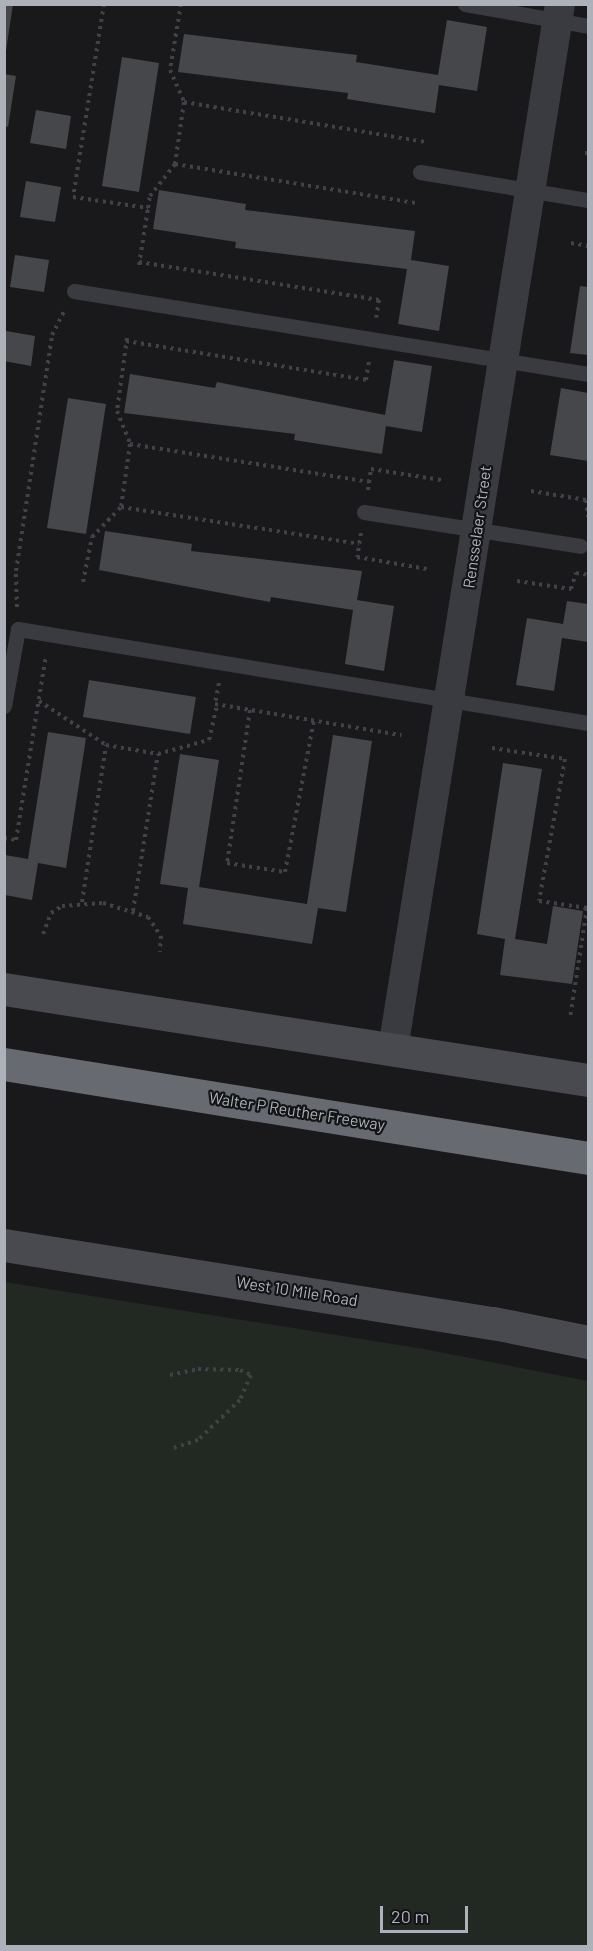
<!DOCTYPE html>
<html>
<head>
<meta charset="utf-8">
<style>
  body { margin:0 }
  #map { position:relative; width:593px; height:1951px; overflow:hidden; background:#19191b; font-family:Barlow,sans-serif }
  div>[style] { position:absolute }
  [style*='--x'] { left:calc(var(--x)*1px); top:calc(var(--y)*1px); width:calc(var(--w)*1px); rotate:calc(var(--a)*1deg) }
  .green>* { inset:0; background:#212922 }
  .building>* { inset:0; background:#46474b }
  .path>* { height:4px; margin-top:-2px; transform-origin:0; background:repeating-linear-gradient(90deg,#404247 0 3px,transparent 0 7.5px) }
  .lane>* { height:15px; margin:-7.5px; padding:0 7.5px; transform-origin:7.5px; border-radius:7.5px; background:#3a3b40 }
  .street>* { height:30px; margin:-15px; padding:0 15px; transform-origin:15px; border-radius:15px; background:#3a3b40 }
  .secondary>* { height:33px; margin:-16.5px; padding:0 16.5px; transform-origin:16.5px; border-radius:16.5px; background:#494a50 }
  .highway>* { height:33px; margin:-16.5px; padding:0 16.5px; transform-origin:16.5px; border-radius:16.5px; background:#676a71 }
  span { translate:-50% -50%; white-space:nowrap; text-align:center; line-height:1.15; -webkit-text-stroke:4.5px #141416; paint-order:stroke }
  .street-label { font-size:16px; color:#acb1ba }
  .frame { position:absolute; inset:0; border:6px solid #acb1ba; pointer-events:none }
  .scale { position:absolute; left:380px; top:1906px; width:88px; height:27px; box-sizing:border-box; border:3px solid #acb1ba; border-top:0; padding-left:8px; font-size:18px; line-height:21px; white-space:nowrap; color:#acb1ba; -webkit-text-stroke:4px #141416; paint-order:stroke }
</style>
</head>
<body>
<div id="map">
  <div class="green">
    <div style="clip-path:polygon(5px 1282px,424px 1349px,588px 1381px,588px 1946px,5px 1946px)"></div>
  </div>
  <div class="building">
    <div style="clip-path:polygon(4px 4px,13px 4px,6px 51px,4px 50px)"></div>
    <div style="clip-path:polygon(447px 20px,487px 27px,477px 91px,439px 85px,435px 113px,347px 99px,348px 93px,178px 72px,184px 34px,357px 55px,356px 62px,438px 75px)"></div>
    <div style="clip-path:polygon(122px 57px,159px 63px,139px 192px,102px 186px)"></div>
    <div style="clip-path:polygon(4px 74px,16px 76px,8px 127px,4px 126px)"></div>
    <div style="clip-path:polygon(36px 110px,71px 116px,66px 149px,30px 143px)"></div>
    <div style="clip-path:polygon(26px 181px,61px 187px,55px 222px,20px 217px)"></div>
    <div style="clip-path:polygon(159px 190px,246px 204px,245px 210px,415px 231px,411px 260px,449px 266px,439px 331px,398px 324px,407px 269px,235px 248px,236px 242px,153px 229px)"></div>
    <div style="clip-path:polygon(15px 255px,49px 260px,44px 292px,10px 287px)"></div>
    <div style="clip-path:polygon(580px 286px,588px 287px,588px 355px,570px 353px)"></div>
    <div style="clip-path:polygon(6px 331px,35px 336px,31px 366px,4px 361px)"></div>
    <div style="clip-path:polygon(394px 360px,432px 366px,422px 432px,386px 426px,382px 454px,294px 440px,295px 434px,124px 413px,130px 374px,215px 388px,217px 382px,385px 415px)"></div>
    <div style="clip-path:polygon(561px 388px,588px 393px,588px 461px,550px 455px)"></div>
    <div style="clip-path:polygon(68px 398px,106px 404px,86px 534px,47px 528px)"></div>
    <div style="clip-path:polygon(105px 531px,192px 544px,191px 551px,362px 571px,357px 600px,394px 606px,384px 671px,345px 664px,353px 610px,271px 597px,270px 602px,99px 570px)"></div>
    <div style="clip-path:polygon(567px 601px,588px 604px,588px 642px,562px 638px,554px 691px,516px 685px,527px 618px,563px 624px)"></div>
    <div style="clip-path:polygon(89px 680px,196px 697px,190px 734px,83px 717px)"></div>
    <div style="clip-path:polygon(48px 732px,86px 738px,66px 868px,38px 863px,32px 900px,5px 895px,5px 855px,28px 859px)"></div>
    <div style="clip-path:polygon(333px 735px,372px 741px,346px 912px,318px 908px,312px 944px,183px 924px,188px 888px,160px 884px,180px 754px,219px 760px,199px 887px,307px 904px)"></div>
    <div style="clip-path:polygon(503px 763px,542px 769px,515px 939px,547px 944px,553px 906px,583px 911px,572px 984px,500px 975px,505px 939px,477px 934px)"></div>
  </div>
  <div class="path">
    <div style="--x:104;--y:4;--w:195;--a:99.1"></div>
    <div style="--x:73;--y:197;--w:76;--a:8.3"></div>
    <div style="--x:148;--y:208;--w:12;--a:-81"></div>
    <div style="--x:150;--y:196;--w:41;--a:-52"></div>
    <div style="--x:181;--y:4;--w:67;--a:99.5"></div>
    <div style="--x:170;--y:70;--w:35;--a:66"></div>
    <div style="--x:184;--y:102;--w:244;--a:9.4"></div>
    <div style="--x:184;--y:102;--w:63;--a:98.3"></div>
    <div style="--x:175;--y:164;--w:243;--a:9.2"></div>
    <div style="--x:585;--y:153;--w:3;--a:0"></div>
    <div style="--x:571;--y:243;--w:17;--a:10"></div>
    <div style="--x:139;--y:262;--w:243;--a:9"></div>
    <div style="--x:379;--y:300;--w:18;--a:99"></div>
    <div style="--x:139;--y:265;--w:58;--a:-81"></div>
    <div style="--x:127;--y:338;--w:74;--a:97.8"></div>
    <div style="--x:117;--y:411;--w:35;--a:68"></div>
    <div style="--x:130;--y:444;--w:242;--a:9"></div>
    <div style="--x:126;--y:341;--w:243;--a:9.2"></div>
    <div style="--x:366;--y:380;--w:19;--a:-81"></div>
    <div style="--x:130;--y:444;--w:64;--a:98.1"></div>
    <div style="--x:121;--y:507;--w:241;--a:8.8"></div>
    <div style="--x:368;--y:490;--w:21;--a:-82"></div>
    <div style="--x:371;--y:469;--w:71;--a:8.9"></div>
    <div style="--x:531;--y:491;--w:56;--a:9.3"></div>
    <div style="--x:586;--y:500;--w:17;--a:83"></div>
    <div style="--x:361;--y:533;--w:24;--a:99"></div>
    <div style="--x:357;--y:557;--w:71;--a:9.7"></div>
    <div style="--x:517;--y:581;--w:55;--a:8.4"></div>
    <div style="--x:571;--y:589;--w:17;--a:-73"></div>
    <div style="--x:576;--y:573;--w:12;--a:9"></div>
    <div style="--x:83;--y:582;--w:46;--a:-78.7"></div>
    <div style="--x:92;--y:537;--w:42;--a:-46"></div>
    <div style="--x:17;--y:607;--w:36;--a:-92"></div>
    <div style="--x:16;--y:571;--w:239;--a:-81.3"></div>
    <div style="--x:52;--y:335;--w:29;--a:-63"></div>
    <div style="--x:219;--y:683;--w:21;--a:101"></div>
    <div style="--x:215;--y:704;--w:189;--a:9.5"></div>
    <div style="--x:39;--y:701;--w:80;--a:33.3"></div>
    <div style="--x:106;--y:745;--w:53;--a:9.8"></div>
    <div style="--x:158;--y:754;--w:53;--a:-15.4"></div>
    <div style="--x:209;--y:740;--w:37;--a:-77"></div>
    <div style="--x:250;--y:710;--w:155;--a:98.5"></div>
    <div style="--x:227;--y:863;--w:59;--a:8.8"></div>
    <div style="--x:285;--y:872;--w:155;--a:-79.2"></div>
    <div style="--x:492;--y:748;--w:74;--a:8.6"></div>
    <div style="--x:565;--y:759;--w:144;--a:100.4"></div>
    <div style="--x:539;--y:901;--w:49;--a:8.3"></div>
    <div style="--x:587;--y:908;--w:111;--a:98.8"></div>
    <div style="--x:4;--y:838;--w:12;--a:9"></div>
    <div style="--x:16;--y:840;--w:187;--a:-80.8"></div>
    <div style="--x:82;--y:902;--w:159;--a:-81.3"></div>
    <div style="--x:133;--y:911;--w:159;--a:-81"></div>
    <div style="--x:43;--y:934;--w:22;--a:-69"></div>
    <div style="--x:51;--y:913;--w:13;--a:-32"></div>
    <div style="--x:62;--y:906;--w:41;--a:-4.2"></div>
    <div style="--x:103;--y:903;--w:47;--a:17.3"></div>
    <div style="--x:148;--y:917;--w:23;--a:56"></div>
    <div style="--x:161;--y:936;--w:16;--a:94"></div>
    <div style="--x:170;--y:1375;--w:29;--a:-12"></div>
    <div style="--x:198;--y:1369;--w:42;--a:1.4"></div>
    <div style="--x:240;--y:1370;--w:12;--a:24"></div>
    <div style="--x:251;--y:1375;--w:27;--a:114"></div>
    <div style="--x:240;--y:1400;--w:58;--a:136.4"></div>
    <div style="--x:198;--y:1440;--w:29;--a:162"></div>
  </div>
  <div class="lane">
    <div style="--x:465;--y:4;--w:125;--a:10.1"></div>
    <div style="--x:420;--y:172;--w:170;--a:9.5"></div>
    <div style="--x:74;--y:291;--w:521;--a:9.17"></div>
    <div style="--x:364;--y:512;--w:219;--a:8.9"></div>
    <div style="--x:4;--y:706;--w:78;--a:-79.7"></div>
    <div style="--x:18;--y:629;--w:578;--a:9.36"></div>
  </div>
  <div class="street">
    <div style="--x:393;--y:1049;--w:1058;--a:-80.92"></div>
  </div>
  <div class="secondary">
    <div style="--x:4;--y:989;--w:591;--a:8.86"></div>
    <div style="--x:4;--y:1245;--w:495;--a:9.1"></div>
    <div style="--x:493;--y:1323;--w:97;--a:11.3"></div>
  </div>
  <div class="highway">
    <div style="--x:4;--y:1064;--w:592;--a:9.14"></div>
  </div>
  <div class="street-label">
    <span style="left:477px;top:527px;rotate:-82deg">Rensselaer Street</span>
    <span style="left:297px;top:1111px;rotate:9deg">Walter P Reuther Freeway</span>
    <span style="left:297px;top:1291px;rotate:9deg">West 10 Mile Road</span>
  </div>
  <div class="frame"></div>
  <div class="scale">20 m</div>
</div>
</body>
</html>
